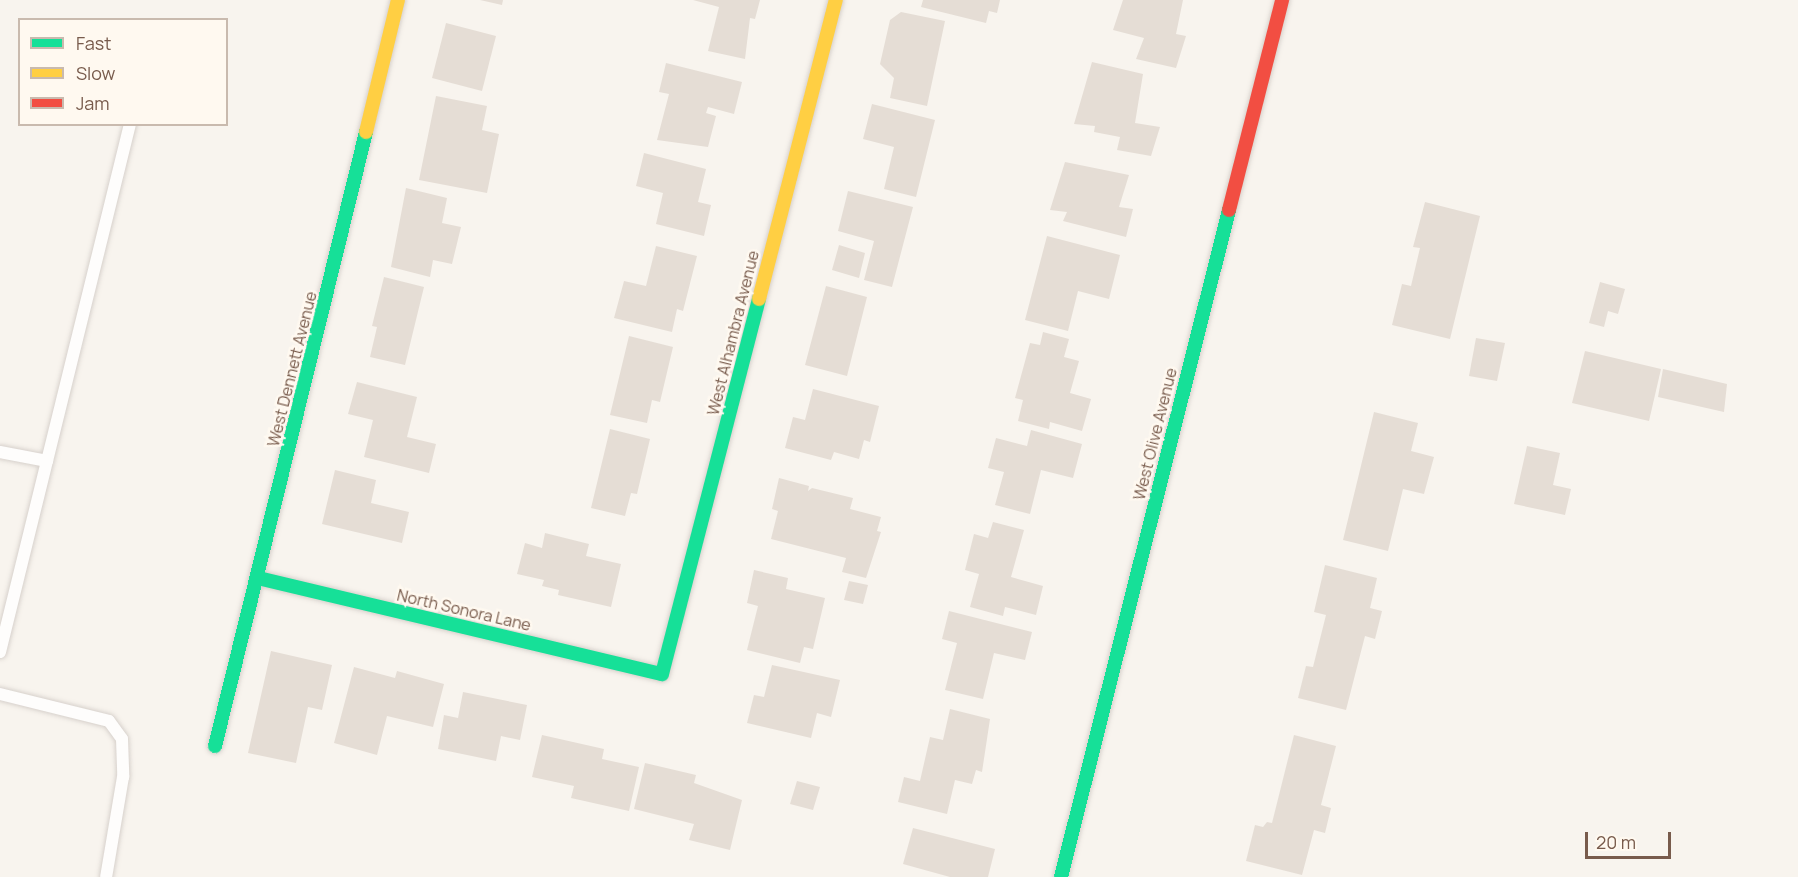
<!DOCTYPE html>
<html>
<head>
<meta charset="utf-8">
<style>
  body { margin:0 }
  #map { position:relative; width:1798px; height:877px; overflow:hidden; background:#f8f4ee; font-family:Manrope,sans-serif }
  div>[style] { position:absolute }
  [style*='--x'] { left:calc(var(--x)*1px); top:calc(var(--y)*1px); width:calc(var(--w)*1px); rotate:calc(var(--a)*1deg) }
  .building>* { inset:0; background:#e5ddd5 }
  .roads { filter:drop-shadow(0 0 2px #d7d1cc) drop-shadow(0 0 2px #d7d1cc) }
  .lane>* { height:12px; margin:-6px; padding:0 6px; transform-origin:6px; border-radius:6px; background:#fefdfc }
  .fast>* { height:14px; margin:-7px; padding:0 7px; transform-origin:7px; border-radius:7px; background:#16e098 }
  .slow>* { height:14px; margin:-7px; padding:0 7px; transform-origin:7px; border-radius:7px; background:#ffcf43 }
  .jam>* { height:14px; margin:-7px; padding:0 7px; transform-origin:7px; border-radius:7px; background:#f24e42 }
  span { translate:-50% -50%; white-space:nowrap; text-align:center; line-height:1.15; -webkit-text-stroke:5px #fff9f0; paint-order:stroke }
  .street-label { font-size:16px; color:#785b4c }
  .legend { position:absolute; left:18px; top:18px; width:210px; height:108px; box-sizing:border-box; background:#fff9f0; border:2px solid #c9baae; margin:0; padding:8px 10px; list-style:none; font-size:18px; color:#785b4c }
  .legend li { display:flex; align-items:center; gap:12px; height:30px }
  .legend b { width:30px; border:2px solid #c9baae }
  .scale { position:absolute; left:1585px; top:832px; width:86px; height:27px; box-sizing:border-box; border:3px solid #785b4c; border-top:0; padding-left:8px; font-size:18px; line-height:21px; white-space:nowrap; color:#785b4c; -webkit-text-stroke:4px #fff9f0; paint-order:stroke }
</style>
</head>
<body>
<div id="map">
  <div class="building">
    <div style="clip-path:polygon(480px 0,503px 0,502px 5px)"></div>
    <div style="clip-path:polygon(693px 0,760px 0,755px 19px,750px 18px,745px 59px,708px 51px,719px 7px)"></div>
    <div style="clip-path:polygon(923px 0,1000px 0,997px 13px,989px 11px,986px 23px,921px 7px)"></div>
    <div style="clip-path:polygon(1123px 0,1183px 0,1176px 34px,1186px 36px,1176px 68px,1136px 59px,1144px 38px,1113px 30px)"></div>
    <div style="clip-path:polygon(901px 12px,945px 21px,927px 106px,890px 98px,894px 78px,880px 64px,890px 20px)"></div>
    <div style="clip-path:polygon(446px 23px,496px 36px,482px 91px,432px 78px)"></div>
    <div style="clip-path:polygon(1092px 62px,1143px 74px,1135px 123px,1160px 127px,1151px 156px,1117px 150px,1120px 137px,1094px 132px,1095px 126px,1074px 124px)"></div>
    <div style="clip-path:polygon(666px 63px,742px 82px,734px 114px,708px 107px,706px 113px,716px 116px,708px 147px,657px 140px,669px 94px,659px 92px)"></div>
    <div style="clip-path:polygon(436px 96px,487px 106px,482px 130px,499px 134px,487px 193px,419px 180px)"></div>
    <div style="clip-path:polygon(872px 104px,935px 120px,916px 197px,884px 189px,894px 147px,863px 139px)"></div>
    <div style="clip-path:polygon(644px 153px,706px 169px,698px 202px,711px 205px,704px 236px,656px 224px,663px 193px,636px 186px)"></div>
    <div style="clip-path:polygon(1065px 162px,1129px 175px,1119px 207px,1133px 209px,1126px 237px,1063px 221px,1067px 212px,1050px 210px)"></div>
    <div style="clip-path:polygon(406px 188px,447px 198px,442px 223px,461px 227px,452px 264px,433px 260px,430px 277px,391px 267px)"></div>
    <div style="clip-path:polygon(848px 191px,913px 207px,892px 287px,864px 280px,874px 241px,838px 231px)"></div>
    <div style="clip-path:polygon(1425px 202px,1480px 216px,1450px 339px,1392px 325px,1402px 284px,1411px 286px,1420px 248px,1413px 247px)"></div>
    <div style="clip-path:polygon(1047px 236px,1120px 255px,1109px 299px,1078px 291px,1068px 331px,1025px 320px)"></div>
    <div style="clip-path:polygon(839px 245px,865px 253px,859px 278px,832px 270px)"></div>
    <div style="clip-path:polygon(656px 246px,697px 256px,683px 311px,677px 309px,672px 332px,614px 318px,624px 281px,646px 286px)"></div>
    <div style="clip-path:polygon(384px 277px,424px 287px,405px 365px,370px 357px,377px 327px,372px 326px)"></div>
    <div style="clip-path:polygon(1600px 282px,1625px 289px,1618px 314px,1608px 311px,1604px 327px,1589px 323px)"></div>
    <div style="clip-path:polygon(826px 286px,867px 297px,847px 376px,805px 365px)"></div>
    <div style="clip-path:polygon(1043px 332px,1069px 339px,1064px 357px,1079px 361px,1070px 393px,1091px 399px,1082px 431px,1050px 422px,1049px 429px,1018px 421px,1023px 400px,1015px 398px,1030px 343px,1040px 345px)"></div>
    <div style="clip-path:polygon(629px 336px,673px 347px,660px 402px,652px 400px,647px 423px,610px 415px)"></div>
    <div style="clip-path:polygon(1476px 338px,1505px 343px,1497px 381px,1469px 376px)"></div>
    <div style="clip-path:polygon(1585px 351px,1661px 369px,1649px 421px,1572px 403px)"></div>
    <div style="clip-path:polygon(1663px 369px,1727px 384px,1724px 412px,1658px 397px)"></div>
    <div style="clip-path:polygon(357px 382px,417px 397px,407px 437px,436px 444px,429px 473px,364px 457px,373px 420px,348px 414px)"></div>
    <div style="clip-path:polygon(813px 389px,879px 406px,870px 442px,864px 440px,859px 459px,834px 452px,831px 460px,785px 448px,793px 417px,805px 420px)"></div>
    <div style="clip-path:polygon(1374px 412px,1418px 423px,1411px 451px,1434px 457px,1424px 494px,1403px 489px,1388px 551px,1343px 540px)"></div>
    <div style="clip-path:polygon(610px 429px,650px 439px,637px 494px,631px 493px,625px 516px,591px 508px)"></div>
    <div style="clip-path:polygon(1031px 430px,1082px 444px,1073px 478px,1041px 470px,1030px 514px,995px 505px,1004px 472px,988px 468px,996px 438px,1027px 446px)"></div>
    <div style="clip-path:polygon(1527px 446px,1560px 453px,1553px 485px,1571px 489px,1565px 515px,1514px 504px)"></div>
    <div style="clip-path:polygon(335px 470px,376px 480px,371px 503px,409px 512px,402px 543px,322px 524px)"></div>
    <div style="clip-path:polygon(779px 478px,809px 486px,808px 491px,812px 488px,853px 498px,850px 509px,881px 517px,877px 531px,881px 532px,866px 578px,842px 572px,846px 558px,771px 539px,778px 511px,772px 509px)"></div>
    <div style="clip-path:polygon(993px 522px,1024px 530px,1011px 577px,1043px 586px,1036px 615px,1005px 607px,1003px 616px,970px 607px,979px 574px,965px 570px,974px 534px,988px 538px)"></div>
    <div style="clip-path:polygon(545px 533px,589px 544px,586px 556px,621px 564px,611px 607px,558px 595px,559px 590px,542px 586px,544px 580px,517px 574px,525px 543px,542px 548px)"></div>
    <div style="clip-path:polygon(1325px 565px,1377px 578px,1370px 608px,1382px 611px,1375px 639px,1365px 636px,1346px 710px,1298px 698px,1306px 666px,1313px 667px,1326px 615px,1314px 612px)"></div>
    <div style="clip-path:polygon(754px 570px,788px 578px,786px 589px,825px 598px,813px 649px,804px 647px,800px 663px,747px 650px,758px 606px,747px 603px)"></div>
    <div style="clip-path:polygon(849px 581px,868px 585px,863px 604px,844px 600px)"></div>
    <div style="clip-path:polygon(949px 611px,1032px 632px,1025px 660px,994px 653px,983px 699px,945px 690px,957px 643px,942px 639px)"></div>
    <div style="clip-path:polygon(271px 651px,332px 665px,322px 710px,308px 707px,296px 763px,248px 753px)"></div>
    <div style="clip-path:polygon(772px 665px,840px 680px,831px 717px,817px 713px,811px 738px,747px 723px,754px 695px,764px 697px)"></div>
    <div style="clip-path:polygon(354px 667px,395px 678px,397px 671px,444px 684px,433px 727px,387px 716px,377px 755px,334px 743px)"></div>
    <div style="clip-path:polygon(463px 692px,527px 705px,520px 740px,501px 736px,496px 761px,438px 749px,444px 715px,458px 718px)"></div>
    <div style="clip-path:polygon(950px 709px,990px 719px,982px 772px,976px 770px,972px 784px,955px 780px,947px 814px,898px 802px,904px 777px,920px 781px,930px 737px,943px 740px)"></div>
    <div style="clip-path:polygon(542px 735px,604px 749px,602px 759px,639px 767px,629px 811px,571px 798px,574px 786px,532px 777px)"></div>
    <div style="clip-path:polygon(1294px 735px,1336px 746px,1321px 805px,1331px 808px,1325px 833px,1314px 830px,1302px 875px,1246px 861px,1255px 825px,1263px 827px,1267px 822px,1272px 823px)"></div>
    <div style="clip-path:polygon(645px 763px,696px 775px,694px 783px,742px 800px,730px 850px,689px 840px,694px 824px,634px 809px)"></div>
    <div style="clip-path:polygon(797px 781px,820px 787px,813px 810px,790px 804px)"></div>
    <div style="clip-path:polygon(913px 828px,995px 849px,988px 877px,950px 877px,903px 864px)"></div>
  </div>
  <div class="roads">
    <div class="lane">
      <div style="--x:0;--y:452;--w:48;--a:10.8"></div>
      <div style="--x:0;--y:652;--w:544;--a:-76.17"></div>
      <div style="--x:0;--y:694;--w:112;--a:13.9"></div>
      <div style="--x:109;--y:721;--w:22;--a:54"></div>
      <div style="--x:122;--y:739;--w:38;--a:88"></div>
      <div style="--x:123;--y:777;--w:101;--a:99.6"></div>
    </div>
    <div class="fast">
      <div style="--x:258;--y:578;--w:415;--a:13.4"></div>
      <div style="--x:662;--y:674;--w:387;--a:-75.5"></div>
      <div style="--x:215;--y:746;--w:632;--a:-76.18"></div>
      <div style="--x:1061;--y:877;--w:688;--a:-75.86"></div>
    </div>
    <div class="slow">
      <div style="--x:366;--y:132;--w:136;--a:-76.4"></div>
      <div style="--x:759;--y:299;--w:309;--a:-75.6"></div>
    </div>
    <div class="jam">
      <div style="--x:1229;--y:210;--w:217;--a:-75.8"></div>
    </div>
  </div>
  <div class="street-label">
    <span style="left:733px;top:333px;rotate:-76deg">West Alhambra Avenue</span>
    <span style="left:292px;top:369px;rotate:-76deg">West Dennett Avenue</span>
    <span style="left:1155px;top:434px;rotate:-76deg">West Olive Avenue</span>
    <span style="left:464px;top:610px;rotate:13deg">North Sonora Lane</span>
  </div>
  <ul class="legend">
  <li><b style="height:8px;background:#16e098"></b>Fast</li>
  <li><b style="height:8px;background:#ffcf43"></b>Slow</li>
  <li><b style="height:8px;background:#f24e42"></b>Jam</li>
  </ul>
  <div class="scale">20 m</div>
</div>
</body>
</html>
